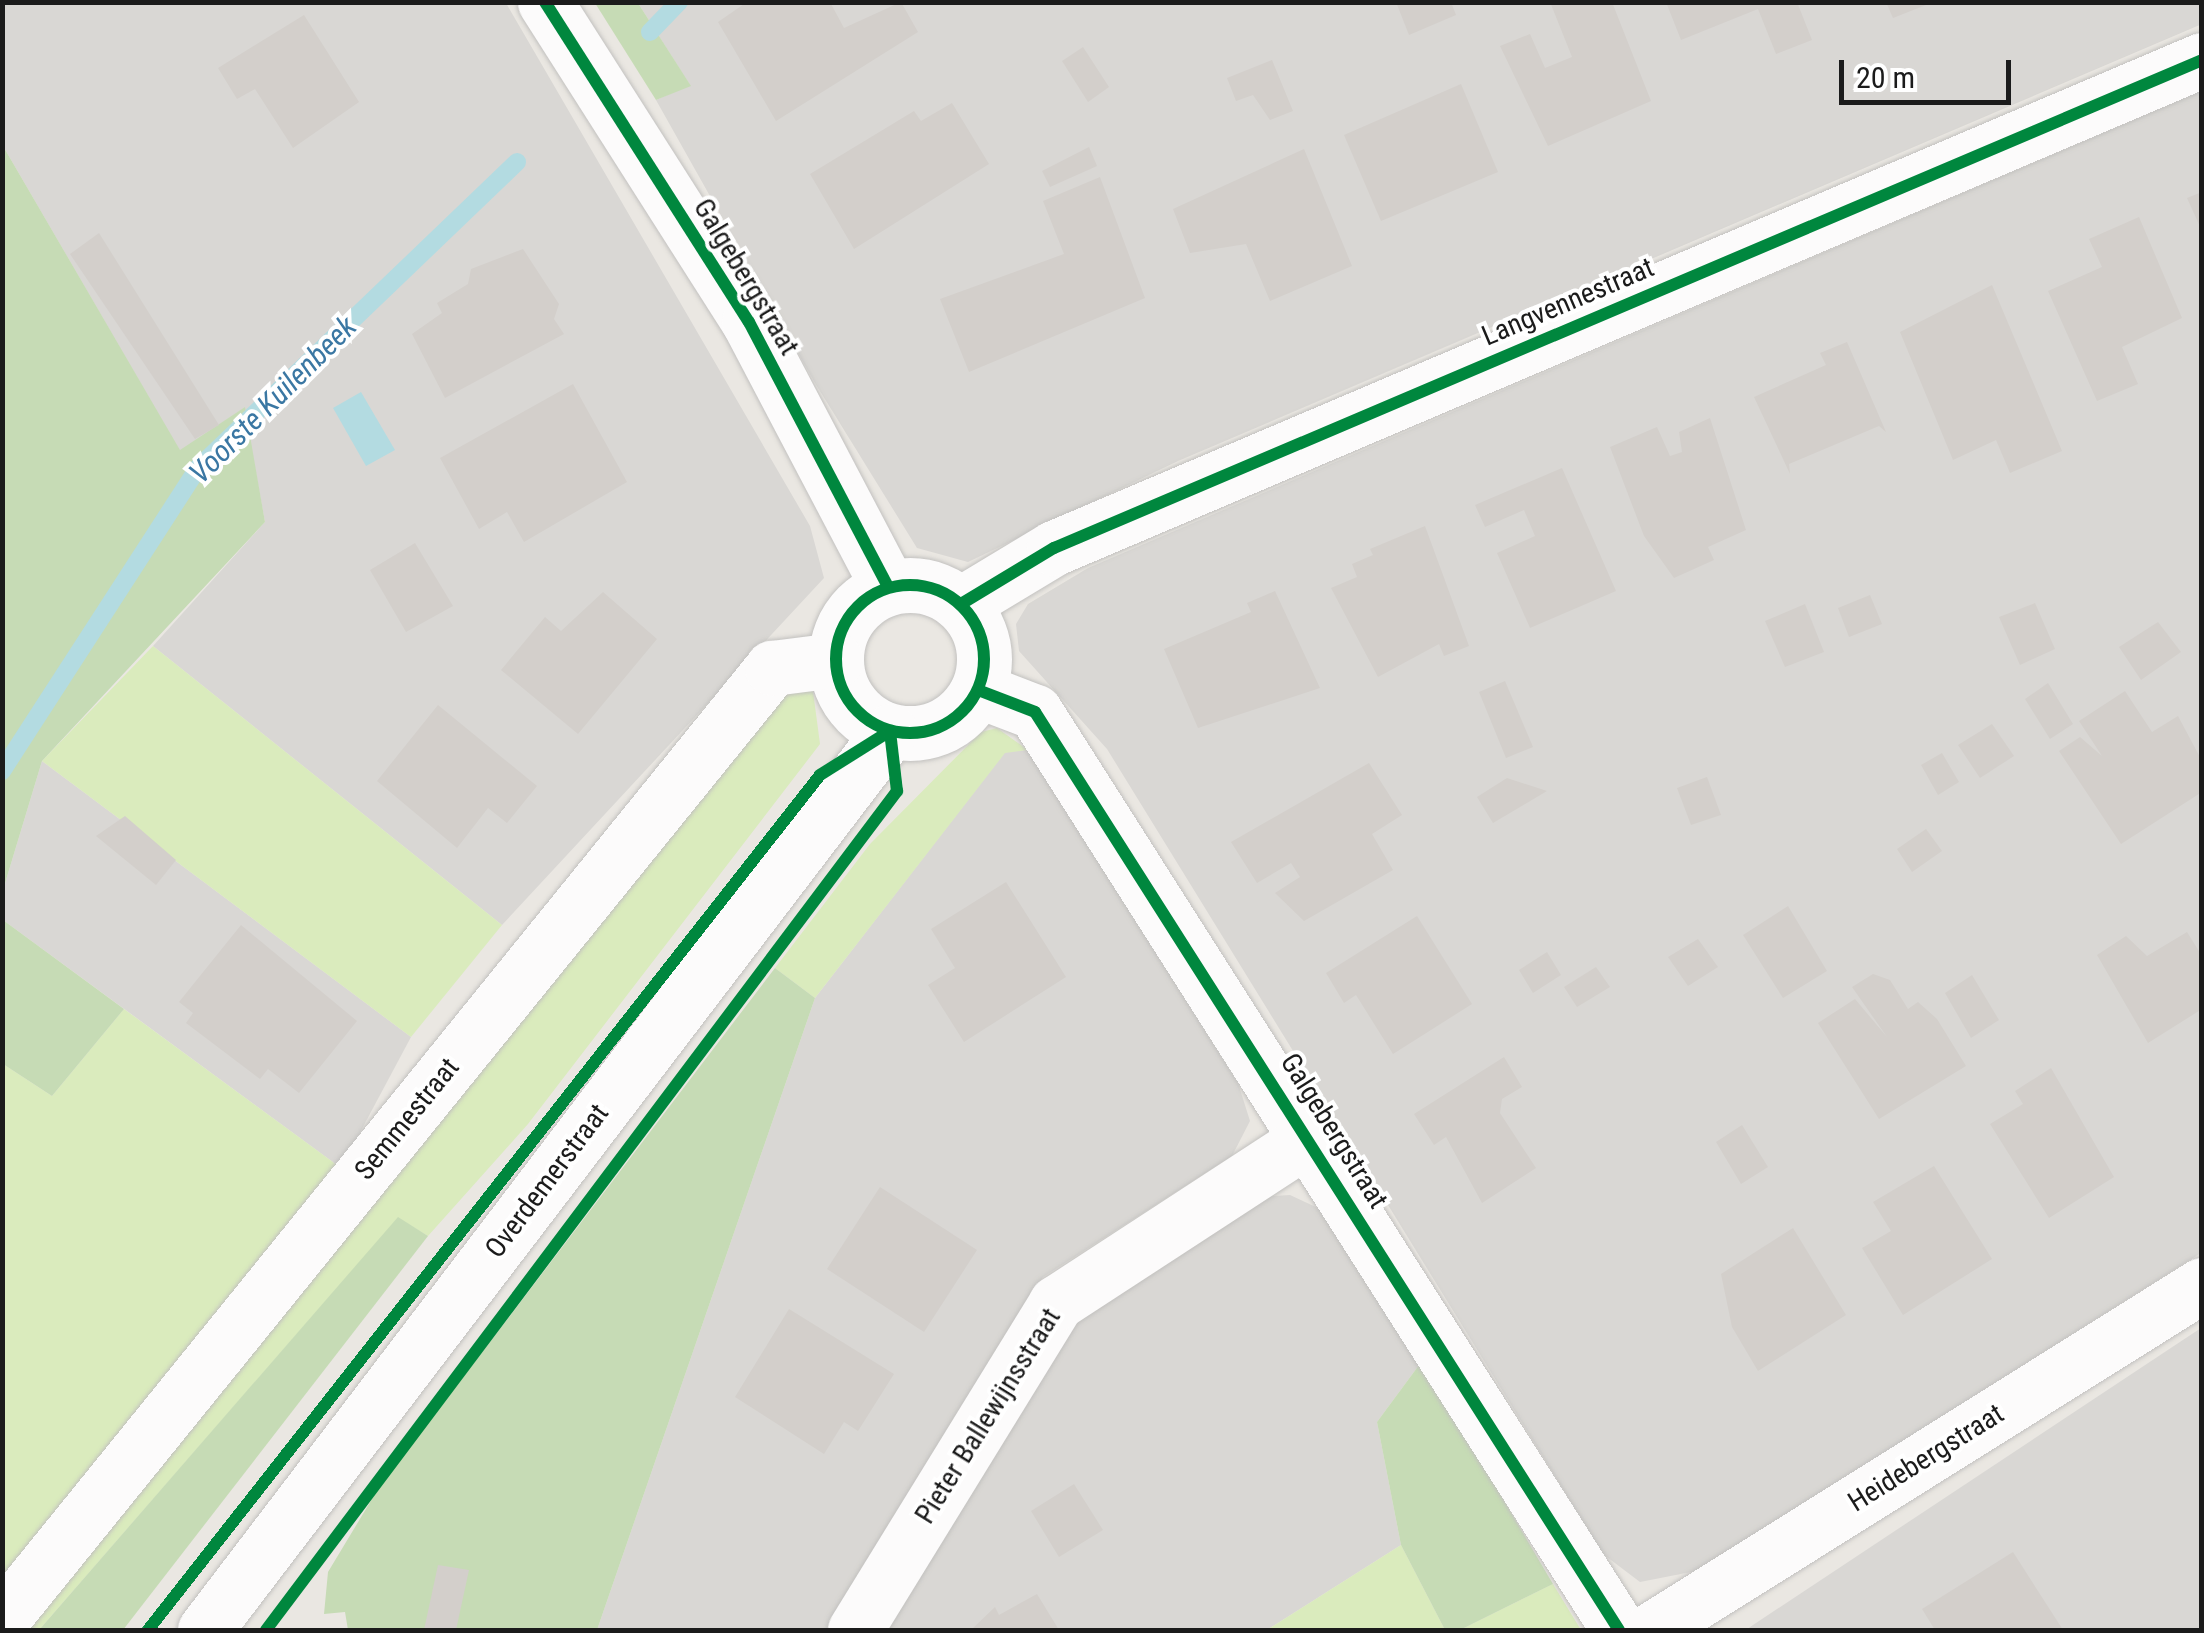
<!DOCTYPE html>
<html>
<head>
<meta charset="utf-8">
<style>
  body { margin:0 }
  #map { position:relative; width:2204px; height:1633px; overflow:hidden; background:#eae7e2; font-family:"Roboto Condensed",sans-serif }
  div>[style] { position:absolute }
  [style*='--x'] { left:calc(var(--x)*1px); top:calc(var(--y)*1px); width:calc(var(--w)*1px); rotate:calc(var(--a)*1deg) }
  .residential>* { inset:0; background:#d9d7d4 }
  .grass>* { inset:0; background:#daebbd }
  .forest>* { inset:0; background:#c6dbb5 }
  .water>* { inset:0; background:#b3dbe1 }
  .stream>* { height:18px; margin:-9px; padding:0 9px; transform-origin:9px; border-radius:9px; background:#b3dbe1 }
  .building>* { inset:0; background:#d3cfcb }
  .roads { filter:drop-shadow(0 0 2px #c2c1bf) drop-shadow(0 0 2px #c2c1bf) }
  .minor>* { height:55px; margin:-27.5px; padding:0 27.5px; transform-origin:27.5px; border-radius:27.5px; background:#fcfbfb }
  .minor>.ring { margin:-27.5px; padding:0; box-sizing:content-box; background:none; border:55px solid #fcfbfb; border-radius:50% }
  .cycleway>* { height:12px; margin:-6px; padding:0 6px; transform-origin:6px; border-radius:6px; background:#00873e }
  .cycleway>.ring { margin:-6px; padding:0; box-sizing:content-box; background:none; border:12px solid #00873e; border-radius:50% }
  span { translate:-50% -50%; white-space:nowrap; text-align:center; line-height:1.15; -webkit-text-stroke:8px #fff; paint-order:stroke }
  .street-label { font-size:28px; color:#1b1b1b }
  .water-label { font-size:30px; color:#3a77a3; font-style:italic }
  .frame { position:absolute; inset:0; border:5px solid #1b1b1b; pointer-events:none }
  .scale { position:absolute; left:1839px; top:60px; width:172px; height:45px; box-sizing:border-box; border:5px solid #1b1b1b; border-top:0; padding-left:12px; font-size:30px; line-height:35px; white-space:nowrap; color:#1b1b1b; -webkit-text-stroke:8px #fff; paint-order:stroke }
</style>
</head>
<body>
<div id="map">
  <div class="residential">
    <div style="clip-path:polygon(2201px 2px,2202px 24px,1178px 461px,968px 562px,917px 548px,815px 383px,656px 100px,690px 85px,638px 3px)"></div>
    <div style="clip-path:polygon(2px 3px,506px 3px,810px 526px,824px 578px,502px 925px,153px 646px,265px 522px,244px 408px,180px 451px,3px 146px)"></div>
    <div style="clip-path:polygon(2201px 91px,2201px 1253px,1696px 1571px,1640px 1582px,1603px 1554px,1107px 749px,1019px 651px,1016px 624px,1028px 604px,1088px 568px)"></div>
    <div style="clip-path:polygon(1028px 750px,1238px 1083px,1250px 1121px,1232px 1156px,1043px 1277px,836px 1630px,597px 1630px,815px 998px,1005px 752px)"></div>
    <div style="clip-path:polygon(42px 761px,411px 1037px,341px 1168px,3px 920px,3px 890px)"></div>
    <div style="clip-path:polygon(1290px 1195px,1320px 1209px,1422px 1361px,1377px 1422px,1401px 1545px,1267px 1630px,878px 1630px,1075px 1320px,1258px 1197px)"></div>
    <div style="clip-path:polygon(2201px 1328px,2201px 1630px,1747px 1630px,1750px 1627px)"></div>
  </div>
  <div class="grass">
    <div style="clip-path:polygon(153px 646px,502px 925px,411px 1037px,42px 761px)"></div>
    <div style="clip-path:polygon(784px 691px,813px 691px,820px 744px,528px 1124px,428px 1236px,398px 1218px,39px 1630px,14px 1630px)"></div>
    <div style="clip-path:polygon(997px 728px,1028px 750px,1005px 753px,815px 998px,775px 968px,870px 844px,981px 732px)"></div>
    <div style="clip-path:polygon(124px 1009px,341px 1168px,3px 1575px,3px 1064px,52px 1096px)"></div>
    <div style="clip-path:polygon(1401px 1545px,1445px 1630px,1267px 1630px)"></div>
    <div style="clip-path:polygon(1553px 1584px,1581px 1630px,1460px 1630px)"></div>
  </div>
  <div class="forest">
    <div style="clip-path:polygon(595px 3px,638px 3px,691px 86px,656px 100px)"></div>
    <div style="clip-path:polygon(3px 146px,180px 450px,245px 407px,265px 522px,42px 761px,3px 890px)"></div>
    <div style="clip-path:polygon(3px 920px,124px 1009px,52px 1096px,3px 1064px)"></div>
    <div style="clip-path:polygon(775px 968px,815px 998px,597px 1630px,348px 1630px,345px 1612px,324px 1614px,328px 1572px,378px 1489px)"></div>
    <div style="clip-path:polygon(398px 1217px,428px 1236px,123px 1630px,39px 1630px)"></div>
    <div style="clip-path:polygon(1422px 1361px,1553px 1584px,1460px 1630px,1445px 1630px,1401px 1545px,1377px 1422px)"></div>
  </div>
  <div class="water">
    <div style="clip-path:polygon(361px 392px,395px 450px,366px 466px,333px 408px)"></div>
  </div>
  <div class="stream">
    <div style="--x:650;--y:32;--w:42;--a:-46"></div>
    <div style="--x:2;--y:771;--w:361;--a:-57.1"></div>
    <div style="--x:198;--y:468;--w:442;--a:-43.8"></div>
  </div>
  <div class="building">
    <div style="clip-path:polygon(747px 2px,830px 2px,844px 28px,901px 2px,918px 32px,776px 121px,718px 22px)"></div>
    <div style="clip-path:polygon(1396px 2px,1451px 2px,1456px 15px,1409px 35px)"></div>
    <div style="clip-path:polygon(1550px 2px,1612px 2px,1651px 101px,1548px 146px,1500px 46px,1530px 34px,1545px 68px,1572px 57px)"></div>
    <div style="clip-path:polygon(1666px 2px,1797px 2px,1812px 40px,1776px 54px,1758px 9px,1681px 40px)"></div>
    <div style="clip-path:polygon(1886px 2px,1931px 2px,1931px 3px,1893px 18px)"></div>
    <div style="clip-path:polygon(304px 15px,359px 102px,293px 148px,255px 89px,237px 99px,218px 68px)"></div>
    <div style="clip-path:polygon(1083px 47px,1109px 87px,1088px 102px,1062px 61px)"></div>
    <div style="clip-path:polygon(1272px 60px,1293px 111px,1270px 120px,1253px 95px,1236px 101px,1227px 78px)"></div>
    <div style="clip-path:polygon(1461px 84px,1498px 172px,1381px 221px,1344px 135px)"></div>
    <div style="clip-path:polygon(952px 103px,989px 164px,854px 249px,810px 174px,914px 111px,921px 121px)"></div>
    <div style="clip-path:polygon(1089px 147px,1097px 166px,1050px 187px,1042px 171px)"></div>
    <div style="clip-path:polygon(1304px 149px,1352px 266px,1270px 301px,1246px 244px,1190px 253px,1173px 209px)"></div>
    <div style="clip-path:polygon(1100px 177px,1145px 298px,969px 372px,940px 299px,1064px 254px,1043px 201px)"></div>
    <div style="clip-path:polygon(2202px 192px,2202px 231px,2187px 198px)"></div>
    <div style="clip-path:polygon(2139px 217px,2182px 318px,2122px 347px,2138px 384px,2097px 401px,2048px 291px,2102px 267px,2089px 239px)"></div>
    <div style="clip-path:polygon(99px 233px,219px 425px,195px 439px,70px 254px)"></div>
    <div style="clip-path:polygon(523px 249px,559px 304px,554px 319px,564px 334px,445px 398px,412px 334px,442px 313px,437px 303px,468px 284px,471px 269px)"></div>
    <div style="clip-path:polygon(1992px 285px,2062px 451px,2010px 473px,1996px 440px,1953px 460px,1900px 332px)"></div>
    <div style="clip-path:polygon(1847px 342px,1886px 432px,1879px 426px,1789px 464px,1790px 474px,1754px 397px,1826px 365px,1820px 353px)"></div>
    <div style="clip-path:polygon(573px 384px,627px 482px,524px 542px,507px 512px,479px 529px,440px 458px)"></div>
    <div style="clip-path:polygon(1710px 418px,1746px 530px,1708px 547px,1714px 560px,1674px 578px,1644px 536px,1610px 447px,1657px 427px,1670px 456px,1682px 452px,1679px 432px)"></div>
    <div style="clip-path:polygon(1562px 468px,1616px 591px,1530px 628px,1497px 553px,1535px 536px,1524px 510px,1485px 527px,1475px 505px)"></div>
    <div style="clip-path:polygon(1425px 526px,1469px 646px,1444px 656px,1439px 644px,1378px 677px,1331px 588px,1357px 577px,1352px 564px,1373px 555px,1370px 549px)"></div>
    <div style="clip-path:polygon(415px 543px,453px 606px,406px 632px,370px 570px)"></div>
    <div style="clip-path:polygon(1275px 591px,1320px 688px,1198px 728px,1164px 649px,1251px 612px,1247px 603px)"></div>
    <div style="clip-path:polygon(603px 592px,657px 639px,578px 734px,501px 670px,545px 617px,561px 631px)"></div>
    <div style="clip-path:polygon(1870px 595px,1882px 624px,1849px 637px,1838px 608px)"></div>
    <div style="clip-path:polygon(2035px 603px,2055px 649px,2020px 665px,1999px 617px)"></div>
    <div style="clip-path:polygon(1805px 604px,1824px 652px,1785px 667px,1765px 621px)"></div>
    <div style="clip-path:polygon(2158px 622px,2181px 652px,2141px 680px,2119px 647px)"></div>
    <div style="clip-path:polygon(1505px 681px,1533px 747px,1506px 758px,1479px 692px)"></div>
    <div style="clip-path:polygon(2048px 683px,2073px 724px,2050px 739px,2025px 699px)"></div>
    <div style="clip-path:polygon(2125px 691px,2152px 732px,2178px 716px,2202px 761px,2202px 792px,2121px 844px,2059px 751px,2080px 737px,2102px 756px,2079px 721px)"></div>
    <div style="clip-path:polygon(438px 705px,537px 786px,507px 823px,488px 808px,457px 848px,377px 781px)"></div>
    <div style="clip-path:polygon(1992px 724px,2014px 756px,1980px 778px,1958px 745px)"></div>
    <div style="clip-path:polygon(1942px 753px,1959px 782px,1938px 795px,1921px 765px)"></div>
    <div style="clip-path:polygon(1369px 763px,1402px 815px,1372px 834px,1393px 870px,1304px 921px,1275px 893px,1300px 877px,1291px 863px,1257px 883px,1231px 842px)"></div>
    <div style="clip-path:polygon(1707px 777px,1721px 815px,1691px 825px,1677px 788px)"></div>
    <div style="clip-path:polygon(1507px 778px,1547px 791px,1493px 823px,1477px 797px)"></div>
    <div style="clip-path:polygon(125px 816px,176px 860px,156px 885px,96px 836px)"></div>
    <div style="clip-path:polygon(1926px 829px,1942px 851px,1912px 872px,1897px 849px)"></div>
    <div style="clip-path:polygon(1006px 882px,1066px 977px,964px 1042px,928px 985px,955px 968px,931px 929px)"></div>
    <div style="clip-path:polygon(1788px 906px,1827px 971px,1783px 998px,1743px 935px)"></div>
    <div style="clip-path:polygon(1417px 916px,1472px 1004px,1393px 1054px,1356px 995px,1344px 1003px,1326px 973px)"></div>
    <div style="clip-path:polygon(241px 925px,357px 1021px,299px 1093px,268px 1069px,260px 1079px,186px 1023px,193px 1013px,179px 1002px)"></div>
    <div style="clip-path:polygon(2187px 932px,2202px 956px,2202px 1009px,2148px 1043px,2097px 955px,2126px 936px,2147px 956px)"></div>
    <div style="clip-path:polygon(1698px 939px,1718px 967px,1688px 986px,1668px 957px)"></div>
    <div style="clip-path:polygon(1547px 952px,1561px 975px,1533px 993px,1519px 970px)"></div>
    <div style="clip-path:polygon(1596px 967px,1610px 987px,1577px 1007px,1564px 987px)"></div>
    <div style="clip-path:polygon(1873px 974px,1890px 980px,1908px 1009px,1918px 1002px,1937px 1019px,1966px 1066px,1879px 1119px,1818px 1023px,1855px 999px,1887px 1037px,1852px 987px)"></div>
    <div style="clip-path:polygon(1972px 975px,1999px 1020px,1971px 1038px,1945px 993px)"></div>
    <div style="clip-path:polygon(1504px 1057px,1522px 1087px,1502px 1099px,1500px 1113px,1536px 1168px,1482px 1203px,1446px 1137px,1434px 1145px,1414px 1114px)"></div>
    <div style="clip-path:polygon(2051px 1068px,2114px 1177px,2049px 1218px,1990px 1124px,2023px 1104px,2015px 1091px)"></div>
    <div style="clip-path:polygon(1742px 1125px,1768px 1167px,1741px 1184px,1716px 1142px)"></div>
    <div style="clip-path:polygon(1934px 1166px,1992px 1259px,1903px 1315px,1862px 1248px,1891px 1231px,1873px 1202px)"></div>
    <div style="clip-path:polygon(880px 1187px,977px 1250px,924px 1332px,827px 1269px)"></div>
    <div style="clip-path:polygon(1793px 1228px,1846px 1315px,1758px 1371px,1732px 1327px,1721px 1274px)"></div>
    <div style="clip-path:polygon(789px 1309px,894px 1374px,858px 1431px,844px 1422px,824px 1454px,735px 1397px)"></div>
    <div style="clip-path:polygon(1074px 1484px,1103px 1530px,1059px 1557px,1031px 1511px)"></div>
    <div style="clip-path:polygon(2013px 1552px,2063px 1630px,1935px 1630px,1922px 1609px)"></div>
    <div style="clip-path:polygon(438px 1565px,469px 1570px,456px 1630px,424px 1630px)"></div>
    <div style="clip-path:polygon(1037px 1594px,1059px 1630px,971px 1630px,995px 1607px,999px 1615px)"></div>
  </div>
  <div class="roads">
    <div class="minor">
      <div style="--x:545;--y:2;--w:379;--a:57.5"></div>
      <div style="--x:749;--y:322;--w:299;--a:62.3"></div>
      <div class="ring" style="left:836px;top:585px;width:93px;height:93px"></div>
      <div style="--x:961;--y:604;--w:109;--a:-31.1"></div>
      <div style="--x:1054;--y:548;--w:1247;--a:-23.03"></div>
      <div style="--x:978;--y:690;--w:61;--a:21.1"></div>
      <div style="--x:1035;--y:712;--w:1088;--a:57.54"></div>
      <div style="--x:2;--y:1619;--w:1224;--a:-51"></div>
      <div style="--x:772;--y:668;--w:64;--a:-7.2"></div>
      <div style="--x:205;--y:1630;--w:1130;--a:-52.69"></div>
      <div style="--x:855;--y:1630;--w:384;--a:-58.4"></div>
      <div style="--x:1056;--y:1303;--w:302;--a:-33.1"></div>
      <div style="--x:1651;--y:1630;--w:650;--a:-32.05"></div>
    </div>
  </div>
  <div class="cycleway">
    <div style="--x:545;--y:2;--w:379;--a:57.5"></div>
    <div style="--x:749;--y:322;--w:299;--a:62.3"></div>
    <div class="ring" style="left:836px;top:585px;width:136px;height:136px"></div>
    <div style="--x:961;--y:604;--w:109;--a:-31.1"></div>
    <div style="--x:1054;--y:548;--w:1247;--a:-23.03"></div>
    <div style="--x:978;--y:690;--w:61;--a:21.1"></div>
    <div style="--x:1035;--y:712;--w:1088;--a:57.54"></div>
    <div style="--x:148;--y:1630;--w:1087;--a:-51.83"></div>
    <div style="--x:820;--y:775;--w:83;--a:-32.2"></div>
    <div style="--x:266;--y:1630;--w:1050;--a:-53.05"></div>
    <div style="--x:897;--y:791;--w:60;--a:-96.7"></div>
  </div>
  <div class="street-label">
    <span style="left:746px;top:277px;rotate:59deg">Galgebergstraat</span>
    <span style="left:1568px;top:302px;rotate:-23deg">Langvennestraat</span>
    <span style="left:407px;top:1119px;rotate:-51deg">Semmestraat</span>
    <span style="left:1334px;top:1131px;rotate:58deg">Galgebergstraat</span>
    <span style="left:547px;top:1181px;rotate:-53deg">Overdemerstraat</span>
    <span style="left:988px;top:1416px;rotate:-58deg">Pieter Ballewijnsstraat</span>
    <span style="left:1926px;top:1458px;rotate:-32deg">Heidebergstraat</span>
  </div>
  <div class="water-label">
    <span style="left:273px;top:400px;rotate:-45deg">Voorste Kuilenbeek</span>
  </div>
  <div class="frame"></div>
  <div class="scale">20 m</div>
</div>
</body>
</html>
